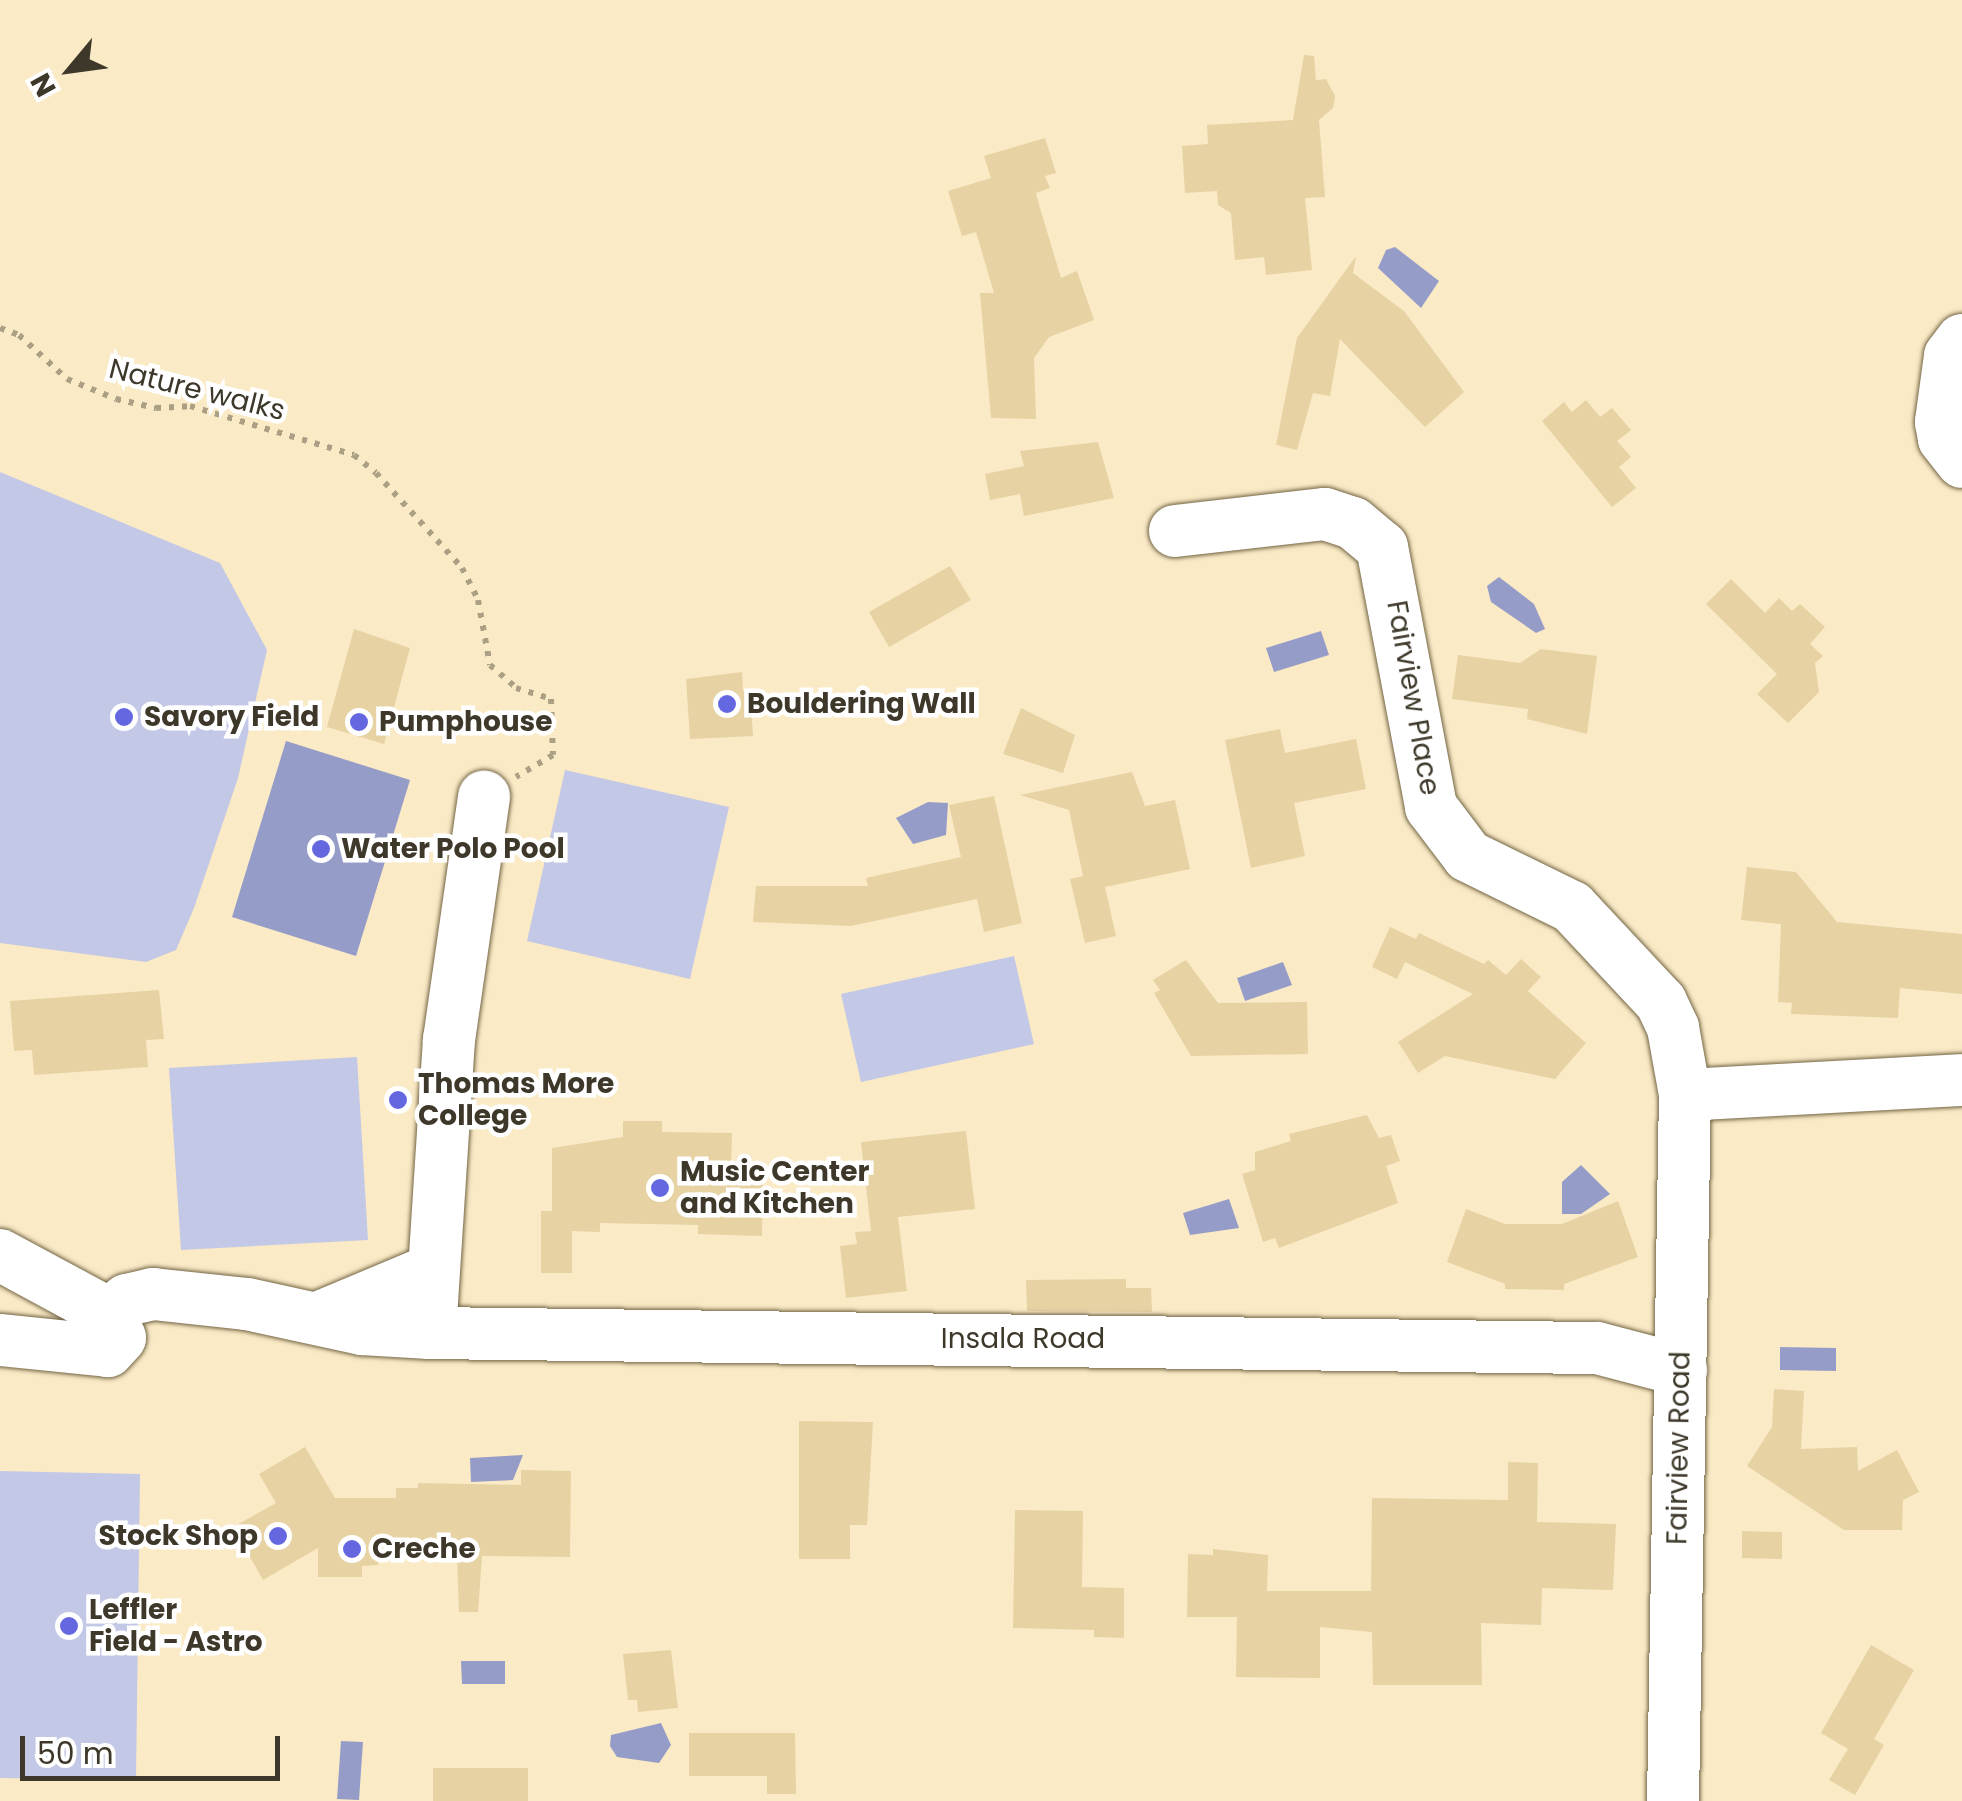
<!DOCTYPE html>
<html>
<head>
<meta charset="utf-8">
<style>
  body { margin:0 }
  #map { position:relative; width:1962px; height:1801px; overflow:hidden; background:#faeac6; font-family:Poppins,sans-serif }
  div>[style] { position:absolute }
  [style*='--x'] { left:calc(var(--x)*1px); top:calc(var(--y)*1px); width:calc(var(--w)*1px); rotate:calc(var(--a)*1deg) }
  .green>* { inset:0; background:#c3c8e6 }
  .water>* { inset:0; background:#969cc8 }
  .building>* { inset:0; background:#e7d2a4 }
  .path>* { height:6px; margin-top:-3px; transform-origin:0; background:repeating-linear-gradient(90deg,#ab9f84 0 5px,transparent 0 13px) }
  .roads { filter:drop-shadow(0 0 2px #736545) drop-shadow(0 0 2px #736545) }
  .minor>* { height:52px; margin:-26px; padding:0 26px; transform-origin:26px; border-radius:26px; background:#fff }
  .dots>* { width:28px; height:28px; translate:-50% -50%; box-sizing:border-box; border:5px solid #fff; border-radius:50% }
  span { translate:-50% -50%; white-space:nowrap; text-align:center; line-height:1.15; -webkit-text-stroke:9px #fff; paint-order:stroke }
  .street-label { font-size:28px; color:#3e382a }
  .poi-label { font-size:28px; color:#3e382a; font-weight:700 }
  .left { translate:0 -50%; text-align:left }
  .right { translate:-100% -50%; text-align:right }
  .north { position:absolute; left:20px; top:20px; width:100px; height:100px; -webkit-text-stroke:8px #fff; paint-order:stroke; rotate:241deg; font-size:28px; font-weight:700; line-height:40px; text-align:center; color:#3e382a }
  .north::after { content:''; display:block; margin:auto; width:35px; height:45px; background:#3e382a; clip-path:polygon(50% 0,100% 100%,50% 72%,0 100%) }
  .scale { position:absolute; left:20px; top:1736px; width:260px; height:45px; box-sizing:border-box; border:5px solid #3e382a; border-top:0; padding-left:12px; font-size:30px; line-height:35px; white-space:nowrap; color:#3e382a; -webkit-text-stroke:8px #fff; paint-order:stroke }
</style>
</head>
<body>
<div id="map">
  <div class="green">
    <div style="clip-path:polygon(0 472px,220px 563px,267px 650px,238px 778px,194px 908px,176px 950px,146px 962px,0 943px)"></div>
    <div style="clip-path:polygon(565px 770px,729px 807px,690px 979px,527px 941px)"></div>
    <div style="clip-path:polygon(1014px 956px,1034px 1044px,861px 1082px,841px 994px)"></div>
    <div style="clip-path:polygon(357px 1057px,368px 1240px,181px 1250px,169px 1068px)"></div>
    <div style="clip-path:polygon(0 1471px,140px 1474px,136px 1780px,0 1778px)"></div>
  </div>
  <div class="water">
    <div style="clip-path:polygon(1395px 247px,1439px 281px,1421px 308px,1378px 268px,1386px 250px)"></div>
    <div style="clip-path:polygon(1499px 577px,1534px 604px,1545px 629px,1536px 633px,1491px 602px,1487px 586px)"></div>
    <div style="clip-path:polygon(1321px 631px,1329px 655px,1274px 672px,1266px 648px)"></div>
    <div style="clip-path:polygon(286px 741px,410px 780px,356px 956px,232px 917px)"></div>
    <div style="clip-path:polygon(928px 802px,948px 803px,946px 835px,913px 844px,896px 818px)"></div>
    <div style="clip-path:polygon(1283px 962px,1292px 985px,1245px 1001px,1237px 978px)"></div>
    <div style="clip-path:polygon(1581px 1165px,1610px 1194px,1581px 1214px,1562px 1214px,1562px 1182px)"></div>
    <div style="clip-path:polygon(1229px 1199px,1239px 1228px,1190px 1235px,1183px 1213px)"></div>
    <div style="clip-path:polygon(1780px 1347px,1836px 1348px,1836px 1371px,1780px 1370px)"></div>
    <div style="clip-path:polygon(523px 1455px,513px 1480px,471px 1482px,470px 1458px)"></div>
    <div style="clip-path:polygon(461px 1661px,505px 1661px,505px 1684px,462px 1684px)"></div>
    <div style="clip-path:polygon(661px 1723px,671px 1745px,659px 1763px,617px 1757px,610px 1746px,611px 1735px)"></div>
    <div style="clip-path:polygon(341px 1741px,363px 1742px,359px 1800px,337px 1799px)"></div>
  </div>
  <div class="building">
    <div style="clip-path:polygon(1304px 55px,1314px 56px,1316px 80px,1326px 79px,1335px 96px,1333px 108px,1319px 120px,1325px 197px,1305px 198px,1312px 270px,1266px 275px,1264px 257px,1235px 260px,1231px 213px,1218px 205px,1217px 191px,1185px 193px,1182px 146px,1208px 144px,1207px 125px,1293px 120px)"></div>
    <div style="clip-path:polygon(1045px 138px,1056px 173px,1045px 176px,1050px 188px,1036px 193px,1040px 208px,1061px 278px,1077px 271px,1094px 320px,1049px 337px,1034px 358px,1036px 419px,991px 418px,980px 293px,994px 293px,976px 232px,962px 236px,948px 191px,991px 178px,984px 156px)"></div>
    <div style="clip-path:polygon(1356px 256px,1353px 273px,1404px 311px,1464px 392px,1425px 427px,1340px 339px,1330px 396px,1313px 393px,1297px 450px,1276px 445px,1297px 338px)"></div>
    <div style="clip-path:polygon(1586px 400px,1600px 417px,1612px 408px,1631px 430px,1617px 441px,1631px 457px,1619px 467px,1636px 488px,1612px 507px,1542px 421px,1564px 402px,1572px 412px)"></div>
    <div style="clip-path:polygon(1098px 442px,1114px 498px,1024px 516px,1020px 494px,990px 500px,985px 474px,1024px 466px,1020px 451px)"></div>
    <div style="clip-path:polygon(950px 566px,971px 600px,889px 647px,869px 612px)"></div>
    <div style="clip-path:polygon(1731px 579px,1765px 613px,1779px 598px,1792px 611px,1800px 604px,1825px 627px,1810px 644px,1823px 656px,1815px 663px,1819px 692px,1788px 723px,1757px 694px,1777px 674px,1706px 604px)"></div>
    <div style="clip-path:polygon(354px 629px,410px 648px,384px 744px,327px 727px)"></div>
    <div style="clip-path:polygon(1541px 649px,1597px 656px,1587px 734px,1527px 719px,1528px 709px,1452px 699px,1458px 655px,1520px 663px)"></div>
    <div style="clip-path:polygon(742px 672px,743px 691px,750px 691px,753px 736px,690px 739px,686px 679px)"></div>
    <div style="clip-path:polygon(1021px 708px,1075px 735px,1063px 773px,1003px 754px)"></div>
    <div style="clip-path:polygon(1280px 729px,1285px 753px,1356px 739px,1366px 789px,1294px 803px,1305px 856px,1251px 868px,1225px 740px)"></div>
    <div style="clip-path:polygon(1132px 772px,1145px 806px,1175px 800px,1190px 869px,1105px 887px,1116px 936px,1085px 943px,1070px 879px,1083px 876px,1069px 810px,1020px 795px)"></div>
    <div style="clip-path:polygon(994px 796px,1022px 923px,984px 932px,977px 899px,851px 926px,753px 922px,756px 886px,868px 886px,866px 878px,961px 857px,949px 805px)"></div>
    <div style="clip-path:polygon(1747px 867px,1796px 872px,1837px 922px,1962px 934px,1962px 994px,1900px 988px,1898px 1018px,1791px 1014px,1792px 1003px,1778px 1002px,1781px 924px,1741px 920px)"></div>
    <div style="clip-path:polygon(1390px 927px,1416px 939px,1409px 953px,1419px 933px,1484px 964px,1488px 960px,1506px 975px,1521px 959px,1541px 977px,1528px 991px,1586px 1043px,1555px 1079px,1445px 1056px,1418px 1073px,1398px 1042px,1473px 994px,1405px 962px,1397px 979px,1372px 967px)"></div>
    <div style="clip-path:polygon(1186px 960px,1218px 1003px,1307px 1002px,1308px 1054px,1191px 1056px,1154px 993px,1160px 990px,1153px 980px)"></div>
    <div style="clip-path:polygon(159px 990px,164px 1039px,146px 1040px,148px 1067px,34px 1075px,32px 1050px,14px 1051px,10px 1001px)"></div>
    <div style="clip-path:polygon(1367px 1115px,1379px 1138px,1391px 1135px,1400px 1161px,1386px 1166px,1398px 1203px,1279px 1248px,1275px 1238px,1263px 1242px,1242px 1174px,1255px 1170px,1255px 1152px,1291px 1141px,1289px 1134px)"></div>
    <div style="clip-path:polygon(623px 1121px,662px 1121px,662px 1132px,732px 1133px,731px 1165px,763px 1166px,762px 1236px,698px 1234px,698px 1225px,600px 1223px,600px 1232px,572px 1231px,572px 1273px,541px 1273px,541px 1211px,552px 1211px,552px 1148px,623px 1137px)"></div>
    <div style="clip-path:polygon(966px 1131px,975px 1209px,898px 1217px,907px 1291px,846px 1298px,840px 1246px,857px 1244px,855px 1232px,871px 1231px,861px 1142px)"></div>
    <div style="clip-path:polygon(1618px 1201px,1638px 1257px,1564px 1284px,1564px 1290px,1505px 1289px,1505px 1284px,1447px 1262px,1466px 1209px,1505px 1224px,1562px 1224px)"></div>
    <div style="clip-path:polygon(1126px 1279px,1126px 1288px,1151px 1288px,1152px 1312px,1027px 1311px,1026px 1280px)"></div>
    <div style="clip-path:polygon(1774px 1389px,1804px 1391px,1801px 1449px,1857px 1447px,1858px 1471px,1897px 1450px,1919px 1492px,1903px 1500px,1902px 1530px,1844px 1530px,1747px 1466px,1772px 1427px)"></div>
    <div style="clip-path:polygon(799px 1421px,873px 1422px,867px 1525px,850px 1525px,850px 1559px,799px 1559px)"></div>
    <div style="clip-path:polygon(305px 1447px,335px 1498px,396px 1498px,396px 1488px,418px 1488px,418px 1483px,521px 1485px,521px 1470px,571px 1471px,570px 1557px,482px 1556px,478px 1612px,459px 1612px,457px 1555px,378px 1554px,378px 1565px,362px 1566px,362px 1577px,318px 1577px,318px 1548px,263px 1580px,233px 1527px,276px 1503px,259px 1474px)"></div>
    <div style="clip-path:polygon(1508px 1462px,1538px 1463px,1537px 1522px,1616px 1524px,1613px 1590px,1542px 1588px,1541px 1625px,1481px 1623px,1482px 1685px,1373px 1685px,1372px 1632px,1320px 1627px,1320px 1678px,1236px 1677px,1237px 1617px,1187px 1617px,1188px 1554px,1213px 1555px,1213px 1549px,1268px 1555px,1267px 1591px,1371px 1591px,1372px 1498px,1508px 1500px)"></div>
    <div style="clip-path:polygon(1015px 1510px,1083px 1511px,1082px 1587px,1124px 1588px,1124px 1638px,1094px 1637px,1094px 1630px,1013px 1628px)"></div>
    <div style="clip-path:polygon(1742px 1531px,1782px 1532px,1782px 1559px,1742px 1558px)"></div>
    <div style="clip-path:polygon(1871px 1645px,1914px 1670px,1874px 1739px,1884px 1745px,1855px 1795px,1829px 1780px,1848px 1749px,1821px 1733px)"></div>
    <div style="clip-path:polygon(671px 1650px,678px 1708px,638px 1712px,637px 1700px,628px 1700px,623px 1654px)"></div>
    <div style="clip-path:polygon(689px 1733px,795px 1733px,796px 1794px,767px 1794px,767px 1776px,689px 1776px)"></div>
    <div style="clip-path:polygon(433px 1768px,528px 1768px,528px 1801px,433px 1801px)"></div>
  </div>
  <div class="path">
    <div style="--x:0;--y:328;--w:20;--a:20"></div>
    <div style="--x:19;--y:335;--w:65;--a:42.5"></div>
    <div style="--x:67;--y:379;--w:53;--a:22.2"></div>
    <div style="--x:116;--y:399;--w:41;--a:12.7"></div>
    <div style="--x:156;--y:408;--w:34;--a:-3"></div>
    <div style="--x:190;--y:406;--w:171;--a:16.6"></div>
    <div style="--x:354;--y:455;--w:28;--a:39"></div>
    <div style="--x:376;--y:473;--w:128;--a:47.8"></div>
    <div style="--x:462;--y:568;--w:36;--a:63"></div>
    <div style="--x:478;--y:600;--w:66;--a:79.5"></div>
    <div style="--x:490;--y:665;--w:35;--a:41"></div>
    <div style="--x:516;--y:688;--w:37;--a:17"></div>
    <div style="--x:551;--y:699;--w:56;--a:88"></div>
    <div style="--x:553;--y:755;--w:43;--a:149.3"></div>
  </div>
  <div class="roads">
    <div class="minor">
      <div style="--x:1962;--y:340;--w:20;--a:127"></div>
      <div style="--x:1950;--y:356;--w:67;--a:97.8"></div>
      <div style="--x:1941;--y:422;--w:17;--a:80"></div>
      <div style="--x:1944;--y:439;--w:29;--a:52"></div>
      <div style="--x:1175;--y:531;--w:151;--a:-6.5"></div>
      <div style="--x:1325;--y:514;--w:29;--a:18"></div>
      <div style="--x:1353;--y:523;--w:38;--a:40"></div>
      <div style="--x:1382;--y:547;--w:265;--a:79.3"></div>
      <div style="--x:1431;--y:807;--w:61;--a:52.9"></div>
      <div style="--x:1468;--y:856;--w:116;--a:26.1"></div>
      <div style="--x:1572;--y:907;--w:130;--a:46.9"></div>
      <div style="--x:1661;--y:1002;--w:29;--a:65"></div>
      <div style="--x:1673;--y:1028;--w:68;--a:79.8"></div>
      <div style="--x:1685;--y:1095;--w:277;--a:-3.1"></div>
      <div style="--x:0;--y:1255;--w:124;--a:28.4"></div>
      <div style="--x:109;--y:1314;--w:26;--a:65"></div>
      <div style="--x:120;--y:1338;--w:18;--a:133"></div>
      <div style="--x:108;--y:1351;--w:109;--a:-174.2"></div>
      <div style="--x:109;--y:1314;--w:23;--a:-38"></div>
      <div style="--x:127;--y:1300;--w:27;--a:-13"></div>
      <div style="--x:153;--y:1294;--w:95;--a:6.1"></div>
      <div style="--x:247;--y:1304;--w:118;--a:12.3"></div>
      <div style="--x:362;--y:1329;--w:68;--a:3.4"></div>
      <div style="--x:430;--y:1333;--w:1167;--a:0.74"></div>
      <div style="--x:1597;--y:1348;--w:87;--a:14.7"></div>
      <div style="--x:318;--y:1318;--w:124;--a:-22.8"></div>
      <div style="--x:430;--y:1333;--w:294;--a:-86.3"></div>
      <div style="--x:449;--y:1040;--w:246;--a:-81.8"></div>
      <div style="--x:1673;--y:1801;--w:706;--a:-89.03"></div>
    </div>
  </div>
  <div class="dots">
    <div style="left:727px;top:704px;background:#6567e0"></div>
    <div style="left:124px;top:717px;background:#6567e0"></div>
    <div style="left:359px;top:722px;background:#6567e0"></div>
    <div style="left:321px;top:849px;background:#6567e0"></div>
    <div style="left:398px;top:1100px;background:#6567e0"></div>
    <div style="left:660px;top:1188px;background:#6567e0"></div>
    <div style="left:278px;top:1536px;background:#6567e0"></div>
    <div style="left:352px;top:1549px;background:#6567e0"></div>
    <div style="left:69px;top:1626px;background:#6567e0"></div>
  </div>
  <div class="street-label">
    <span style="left:197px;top:390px;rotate:14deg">Nature walks</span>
    <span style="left:1413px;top:698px;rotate:80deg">Fairview Place</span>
    <span style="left:1023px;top:1339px">Insala Road</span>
    <span style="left:1679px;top:1448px;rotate:-89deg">Fairview Road</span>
  </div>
  <div class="poi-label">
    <span class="left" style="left:747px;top:704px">Bouldering Wall</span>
    <span class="left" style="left:144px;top:717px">Savory Field</span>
    <span class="left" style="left:379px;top:722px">Pumphouse</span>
    <span class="left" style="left:341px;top:849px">Water Polo Pool</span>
    <span class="left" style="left:418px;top:1100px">Thomas More<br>College</span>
    <span class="left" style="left:680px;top:1188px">Music Center<br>and Kitchen</span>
    <span class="right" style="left:258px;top:1536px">Stock Shop</span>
    <span class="left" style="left:372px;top:1549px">Creche</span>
    <span class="left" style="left:89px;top:1626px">Leffler<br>Field - Astro</span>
  </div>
  <div class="north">N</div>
  <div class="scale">50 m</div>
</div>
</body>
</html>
